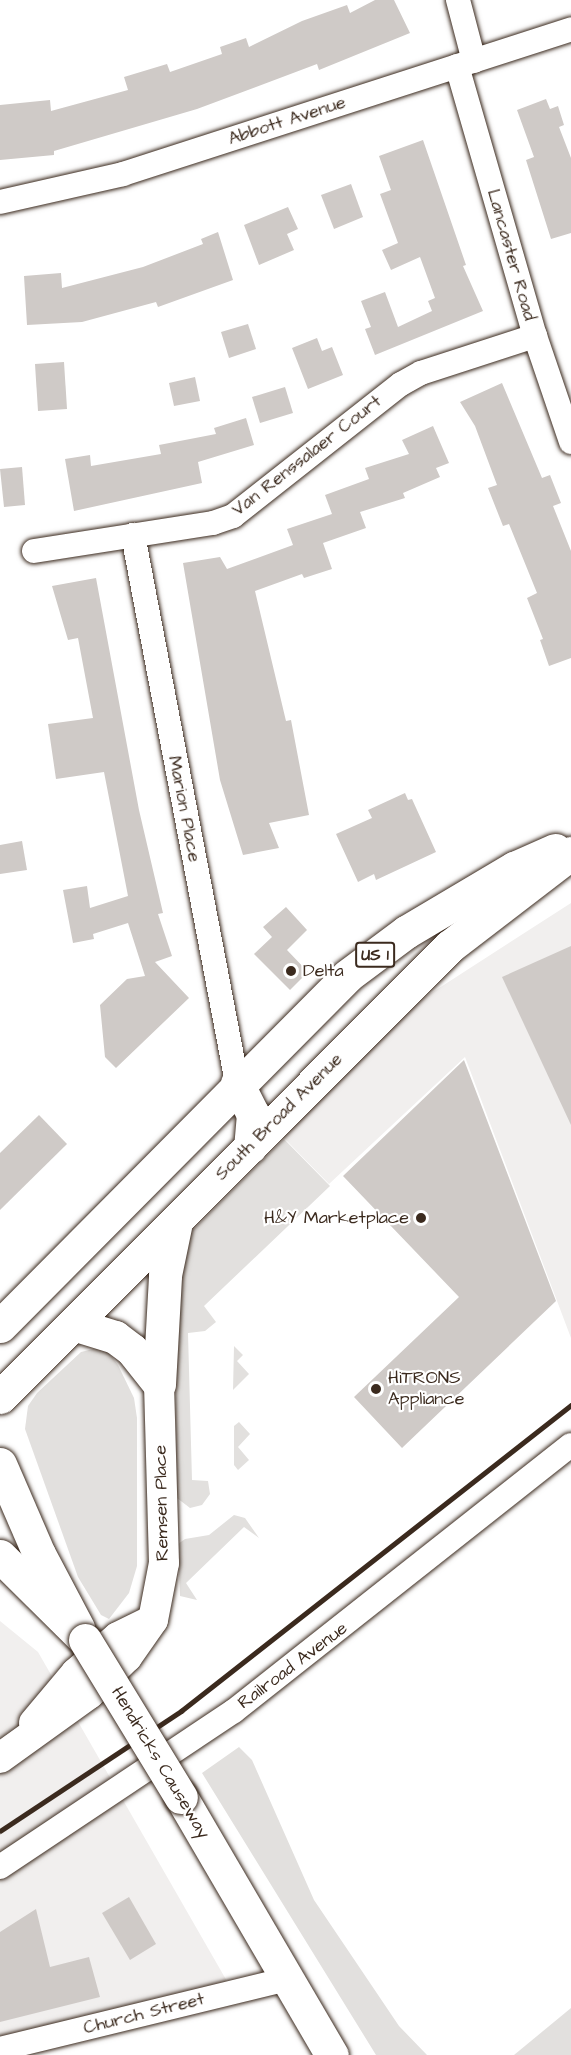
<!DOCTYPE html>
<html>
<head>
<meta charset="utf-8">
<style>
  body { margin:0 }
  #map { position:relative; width:571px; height:2055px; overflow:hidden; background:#fff; font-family:"Architects Daughter",sans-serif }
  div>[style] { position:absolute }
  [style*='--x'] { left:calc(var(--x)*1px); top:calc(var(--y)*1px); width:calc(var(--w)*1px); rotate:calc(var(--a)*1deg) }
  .built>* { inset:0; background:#f1efee }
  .green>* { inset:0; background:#e2e0de }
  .building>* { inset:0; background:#cfcac7 }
  .roads { filter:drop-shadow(0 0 2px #3b2a1e) drop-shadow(0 0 2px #3b2a1e) }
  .minor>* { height:24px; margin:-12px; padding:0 12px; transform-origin:12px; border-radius:12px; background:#fff }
  .tertiary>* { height:30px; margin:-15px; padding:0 15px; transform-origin:15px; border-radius:15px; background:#fff }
  .secondary>* { height:33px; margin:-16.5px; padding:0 16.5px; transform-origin:16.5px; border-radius:16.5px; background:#fff }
  .primary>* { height:33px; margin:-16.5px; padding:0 16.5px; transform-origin:16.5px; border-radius:16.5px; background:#fff }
  .rail>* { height:4.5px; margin:-2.25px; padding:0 2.25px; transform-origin:2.25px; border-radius:2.25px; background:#3b2a1e }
  .bridges { filter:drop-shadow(0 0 2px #3b2a1e) drop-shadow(0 0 2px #3b2a1e) }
  .secondary-bridge>* { height:33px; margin:-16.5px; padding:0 16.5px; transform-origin:16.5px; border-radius:16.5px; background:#fff }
  .dots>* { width:16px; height:16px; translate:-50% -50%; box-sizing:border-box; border:3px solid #fff; border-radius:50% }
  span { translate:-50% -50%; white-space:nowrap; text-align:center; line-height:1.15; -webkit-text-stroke:4.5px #fff; paint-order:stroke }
  .shield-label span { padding:2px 4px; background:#fff; border:2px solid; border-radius:4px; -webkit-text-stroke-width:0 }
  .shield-label { font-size:16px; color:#3b2a1e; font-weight:700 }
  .street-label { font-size:18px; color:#3b2a1e }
  .poi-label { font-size:18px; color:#3b2a1e }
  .left { translate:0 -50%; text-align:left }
  .right { translate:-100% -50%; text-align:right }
</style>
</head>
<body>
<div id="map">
  <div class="built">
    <div style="clip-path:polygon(571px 903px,571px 1338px,465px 1057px,329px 1184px,282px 1136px,419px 1001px)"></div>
    <div style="clip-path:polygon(0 1621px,38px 1652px,228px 1983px,0 2044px)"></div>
  </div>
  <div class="green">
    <div style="clip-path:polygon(284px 1139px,330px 1186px,204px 1306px,216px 1322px,205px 1331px,188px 1333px,192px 1480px,208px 1481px,210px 1494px,202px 1505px,190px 1508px,177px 1498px,174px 1277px,184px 1241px,192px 1231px)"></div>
    <div style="clip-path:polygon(234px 1346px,243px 1355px,237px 1361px,249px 1374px,233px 1390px)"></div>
    <div style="clip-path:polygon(97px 1348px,109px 1353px,118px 1365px,134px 1398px,137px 1418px,137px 1566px,129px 1593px,109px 1619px,101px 1615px,78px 1577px,25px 1429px,28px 1406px,37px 1393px,81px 1352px)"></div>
    <div style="clip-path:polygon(239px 1422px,250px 1434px,238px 1447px,249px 1460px,238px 1470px,234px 1465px,234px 1426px)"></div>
    <div style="clip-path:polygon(234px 1515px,245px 1518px,259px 1538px,244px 1527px,186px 1583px,197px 1600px,180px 1596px,178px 1544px,185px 1539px,209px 1535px)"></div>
    <div style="clip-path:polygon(239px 1747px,252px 1760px,314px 1900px,399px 2026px,427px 2055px,376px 2055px,202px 1773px)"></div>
    <div style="clip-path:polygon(571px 2008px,571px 2055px,514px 2055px)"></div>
  </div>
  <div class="building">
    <div style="clip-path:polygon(375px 0,394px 0,410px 33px,319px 70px,317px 64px,197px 109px,54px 151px,54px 155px,0 160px,0 105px,50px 100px,51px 111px,128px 90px,124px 77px,167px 64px,170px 72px,222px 54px,220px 47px,246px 38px,249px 47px,302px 21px,347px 5px,350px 13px)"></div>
    <div style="clip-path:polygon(546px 99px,550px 109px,558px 106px,564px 125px,559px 127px,571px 158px,571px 233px,551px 239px,526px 160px,534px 157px,517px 110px)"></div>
    <div style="clip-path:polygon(423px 140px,466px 265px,463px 266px,483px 311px,375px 355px,365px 329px,371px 327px,361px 301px,385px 292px,398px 327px,432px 311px,428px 301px,435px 298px,420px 257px,391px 270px,382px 250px,398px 243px,380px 194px,391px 190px,379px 156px)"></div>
    <div style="clip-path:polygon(351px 184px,363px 217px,334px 229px,321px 195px)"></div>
    <div style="clip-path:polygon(288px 207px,298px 229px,287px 234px,294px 250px,259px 265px,244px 225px)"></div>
    <div style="clip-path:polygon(218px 232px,233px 280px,158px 307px,156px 302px,82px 322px,27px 325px,24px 276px,61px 273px,62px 288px,143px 267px,203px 244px,201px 239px)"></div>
    <div style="clip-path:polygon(248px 324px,256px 349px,229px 358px,221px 332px)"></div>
    <div style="clip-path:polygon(317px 338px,322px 351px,332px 347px,343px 375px,308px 389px,292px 348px)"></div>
    <div style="clip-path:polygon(64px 362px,67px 409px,38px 411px,35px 364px)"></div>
    <div style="clip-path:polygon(195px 377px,200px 401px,174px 406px,169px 383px)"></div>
    <div style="clip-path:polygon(502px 383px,542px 478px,550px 475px,561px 503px,553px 506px,571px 551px,571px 658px,549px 666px,540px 640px,543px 639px,527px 598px,537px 593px,509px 524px,503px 526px,488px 488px,497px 485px,475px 426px,460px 402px)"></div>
    <div style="clip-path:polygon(285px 387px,293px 413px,260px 423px,252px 397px)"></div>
    <div style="clip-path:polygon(246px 418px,254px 445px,198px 462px,202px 483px,74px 511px,65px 459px,90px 455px,91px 466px,161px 454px,159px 445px,216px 434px,214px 428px)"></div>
    <div style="clip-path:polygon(433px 426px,449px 463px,436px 468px,440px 477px,403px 493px,405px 498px,360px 512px,366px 528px,323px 543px,332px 569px,304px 578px,302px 574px,255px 591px,286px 721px,291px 720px,309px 815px,269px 823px,279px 848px,243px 855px,220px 780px,183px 563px,220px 557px,227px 569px,293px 545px,287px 529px,332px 514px,325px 495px,369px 479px,365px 468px,409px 454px,402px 440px)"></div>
    <div style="clip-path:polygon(22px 467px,25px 505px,4px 507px,0 469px)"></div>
    <div style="clip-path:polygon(96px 578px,139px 810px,163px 913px,158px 914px,172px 956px,155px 962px,189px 998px,116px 1068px,105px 1057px,100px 1005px,127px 979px,145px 976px,128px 923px,93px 934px,94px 939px,73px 943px,63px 890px,87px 886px,90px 908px,128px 896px,104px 772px,56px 779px,48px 724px,93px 718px,78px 638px,68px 640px,52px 586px)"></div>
    <div style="clip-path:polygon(405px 793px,408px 800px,412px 799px,436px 852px,376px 880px,374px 874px,358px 882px,336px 834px,372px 818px,368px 810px)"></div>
    <div style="clip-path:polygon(22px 841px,27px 870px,0 874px,0 845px)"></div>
    <div style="clip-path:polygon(286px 907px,307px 930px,287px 950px,308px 972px,290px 990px,254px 954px,272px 937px,263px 927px)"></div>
    <div style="clip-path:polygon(571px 946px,571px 1125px,502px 977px)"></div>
    <div style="clip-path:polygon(464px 1060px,556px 1301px,402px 1448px,354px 1397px,459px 1297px,343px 1176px)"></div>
    <div style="clip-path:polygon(39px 1115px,67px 1144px,0 1210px,0 1153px)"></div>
    <div style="clip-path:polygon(129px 1897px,156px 1944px,130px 1960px,102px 1913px)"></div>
    <div style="clip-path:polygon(36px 1909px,50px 1967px,89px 1957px,100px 1997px,0 2022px,0 1932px)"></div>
  </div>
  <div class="roads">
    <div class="minor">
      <div style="--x:458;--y:0;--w:63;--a:75.3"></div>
      <div style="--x:457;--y:66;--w:281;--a:73.9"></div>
      <div style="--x:535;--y:336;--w:112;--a:71.2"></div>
      <div style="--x:0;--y:202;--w:126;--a:-12.8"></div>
      <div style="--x:123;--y:174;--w:471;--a:-17.9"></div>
      <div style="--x:133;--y:535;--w:558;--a:79.25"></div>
      <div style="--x:34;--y:551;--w:181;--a:-8.9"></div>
      <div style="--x:213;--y:523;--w:21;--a:-19"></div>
      <div style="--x:233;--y:516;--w:214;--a:-38.2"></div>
      <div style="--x:401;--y:384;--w:23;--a:-29"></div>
      <div style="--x:421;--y:373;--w:120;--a:-18"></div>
      <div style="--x:0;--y:1867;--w:281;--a:-33.7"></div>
      <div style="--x:234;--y:1711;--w:429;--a:-38.3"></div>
      <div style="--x:0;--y:2049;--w:295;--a:-13.7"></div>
    </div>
    <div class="tertiary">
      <div style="--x:34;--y:1723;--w:65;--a:-50"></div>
      <div style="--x:76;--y:1673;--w:55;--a:-40.6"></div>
      <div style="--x:118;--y:1637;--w:34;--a:-26"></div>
      <div style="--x:0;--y:1758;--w:110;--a:-35.7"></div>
      <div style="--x:89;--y:1694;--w:53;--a:-44.2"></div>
      <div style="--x:127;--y:1657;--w:45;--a:-54.9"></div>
      <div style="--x:153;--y:1620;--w:58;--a:-79.1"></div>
      <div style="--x:164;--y:1563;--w:179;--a:-91.6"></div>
    </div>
    <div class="secondary">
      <div style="--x:0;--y:1464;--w:98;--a:66.6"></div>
      <div style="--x:39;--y:1554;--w:84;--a:62.2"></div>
      <div style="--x:181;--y:1797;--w:299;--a:59.7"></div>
    </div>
    <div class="primary">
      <div style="--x:237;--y:1083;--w:35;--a:63"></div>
      <div style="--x:253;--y:1114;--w:33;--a:95"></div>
      <div style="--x:73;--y:1324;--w:44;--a:17.2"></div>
      <div style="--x:115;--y:1337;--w:21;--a:37"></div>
      <div style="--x:132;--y:1350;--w:43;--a:51.5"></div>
      <div style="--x:0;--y:1326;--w:493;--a:-45.2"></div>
      <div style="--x:347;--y:976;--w:74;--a:-36.7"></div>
      <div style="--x:406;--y:932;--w:126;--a:-30.7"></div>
      <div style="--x:514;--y:868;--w:45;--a:-23.7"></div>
      <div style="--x:159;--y:1384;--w:109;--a:-86.8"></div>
      <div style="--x:165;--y:1275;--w:54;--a:-78.3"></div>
      <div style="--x:0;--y:1397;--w:637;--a:-45.06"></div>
      <div style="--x:450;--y:946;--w:153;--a:-37.5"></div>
      <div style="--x:0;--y:1556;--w:120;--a:44.7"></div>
    </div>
  </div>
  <div class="rail">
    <div style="--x:0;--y:1831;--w:217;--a:-33.5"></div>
    <div style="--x:181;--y:1711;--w:496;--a:-38.1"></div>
  </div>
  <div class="bridges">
    <div class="secondary-bridge">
      <div style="--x:85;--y:1640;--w:184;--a:58.6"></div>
    </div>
  </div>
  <div class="dots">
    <div style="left:291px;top:971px;background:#3b2a1e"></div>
    <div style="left:421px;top:1218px;background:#3b2a1e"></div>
    <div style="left:376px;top:1389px;background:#3b2a1e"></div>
  </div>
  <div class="shield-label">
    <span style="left:375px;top:955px">US 1</span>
  </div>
  <div class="street-label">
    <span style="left:287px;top:121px;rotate:-18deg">Abbott Avenue</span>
    <span style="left:511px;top:255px;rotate:74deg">Lancaster Road</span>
    <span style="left:307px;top:456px;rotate:-38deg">Van Renssalaer Court</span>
    <span style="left:184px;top:809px;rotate:79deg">Marion Place</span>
    <span style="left:279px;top:1117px;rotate:-45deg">South Broad Avenue</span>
    <span style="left:162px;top:1503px;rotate:-91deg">Remsen Place</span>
    <span style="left:293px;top:1666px;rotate:-37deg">Railroad Avenue</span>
    <span style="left:160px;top:1763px;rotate:59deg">Hendricks Causeway</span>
    <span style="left:144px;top:2014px;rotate:-14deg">Church Street</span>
  </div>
  <div class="poi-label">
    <span class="left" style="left:303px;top:971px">Delta</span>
    <span class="right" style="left:409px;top:1218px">H&amp;Y Marketplace</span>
    <span class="left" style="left:388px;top:1389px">HiTRONS<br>Appliance</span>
  </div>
</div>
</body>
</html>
